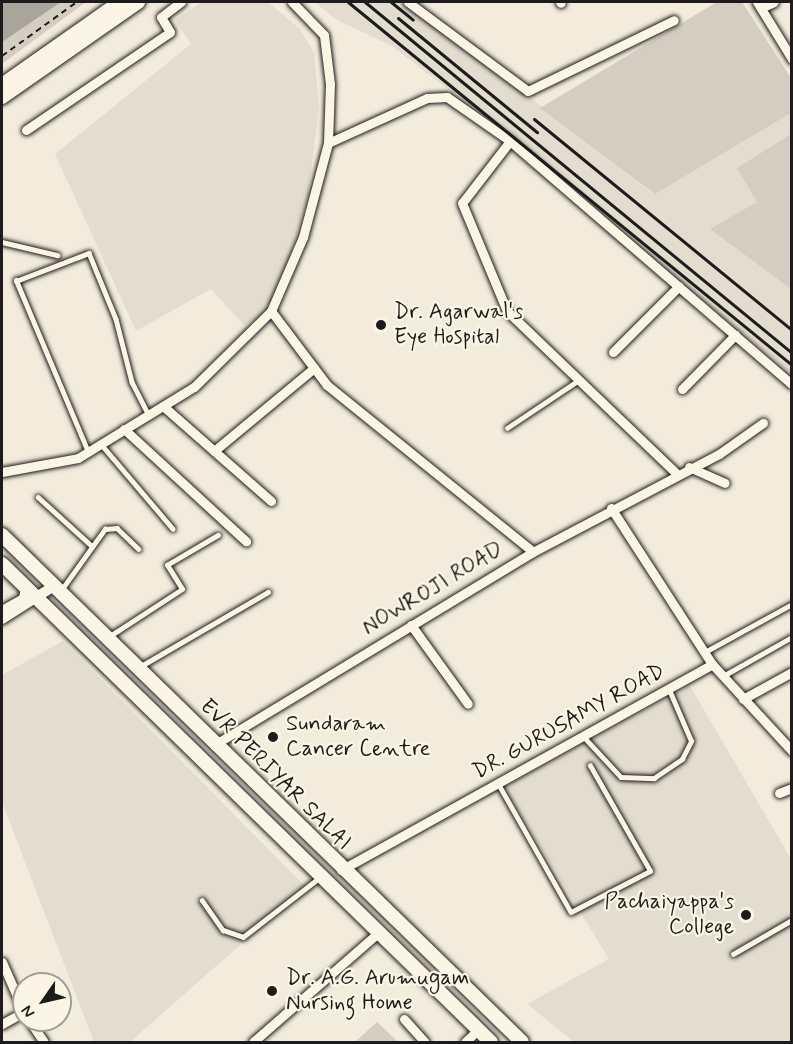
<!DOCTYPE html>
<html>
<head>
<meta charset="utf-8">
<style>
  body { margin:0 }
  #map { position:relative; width:793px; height:1044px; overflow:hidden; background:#f3ecdd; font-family:Mynerve,sans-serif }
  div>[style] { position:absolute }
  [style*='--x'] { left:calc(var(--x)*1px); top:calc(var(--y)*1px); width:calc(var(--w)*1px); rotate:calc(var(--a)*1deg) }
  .built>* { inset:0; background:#e3ddcf }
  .green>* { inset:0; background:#d3cec1 }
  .water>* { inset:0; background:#aaa59b }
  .path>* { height:2px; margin-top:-1px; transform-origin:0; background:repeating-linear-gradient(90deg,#1c1c1c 0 6px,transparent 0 10.5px) }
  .roads { filter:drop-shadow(0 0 2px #1c1c1c) drop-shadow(0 0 2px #1c1c1c) }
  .service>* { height:4.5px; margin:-2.25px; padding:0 2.25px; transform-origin:2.25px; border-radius:2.25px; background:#fcf5e5 }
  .minor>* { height:9px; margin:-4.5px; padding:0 4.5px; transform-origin:4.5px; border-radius:4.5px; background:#fcf5e5 }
  .tertiary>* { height:10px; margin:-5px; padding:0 5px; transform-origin:5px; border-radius:5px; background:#fcf5e5 }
  .primary>* { height:14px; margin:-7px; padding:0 7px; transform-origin:7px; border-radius:7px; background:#fcf5e5 }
  .rail>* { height:3px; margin:-1.5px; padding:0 1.5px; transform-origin:1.5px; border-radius:1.5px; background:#1c1c1c }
  .dots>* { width:16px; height:16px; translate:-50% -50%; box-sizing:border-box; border:3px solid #fcf5e5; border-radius:50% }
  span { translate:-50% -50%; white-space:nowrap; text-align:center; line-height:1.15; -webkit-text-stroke:4.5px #fcf5e5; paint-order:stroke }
  .poi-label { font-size:22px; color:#1c1c1c }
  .left { translate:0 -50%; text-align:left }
  .right { translate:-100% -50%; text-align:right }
  .street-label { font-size:22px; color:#1c1c1c }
  .frame { position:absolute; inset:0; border:3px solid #1c1c1c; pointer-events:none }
  .north { position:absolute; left:12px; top:972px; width:60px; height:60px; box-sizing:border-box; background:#fcf5e5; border:2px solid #a29e95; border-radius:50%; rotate:236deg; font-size:16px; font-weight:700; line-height:24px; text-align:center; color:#1c1c1c }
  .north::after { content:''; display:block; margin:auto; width:21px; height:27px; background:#1c1c1c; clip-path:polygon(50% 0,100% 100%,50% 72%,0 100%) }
</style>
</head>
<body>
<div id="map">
  <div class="built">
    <div style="clip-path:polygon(202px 2px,268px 2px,300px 29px,314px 53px,319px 107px,308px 195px,284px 275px,265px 315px,244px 325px,211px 289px,136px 331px,55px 154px,191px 44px,175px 20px)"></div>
    <div style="clip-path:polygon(314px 2px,407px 2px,654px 194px,791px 113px,791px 373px,450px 91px,392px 46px,337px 20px)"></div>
    <div style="clip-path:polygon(63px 641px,306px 887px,130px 1042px,94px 1042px,2px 802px,2px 675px)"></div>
    <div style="clip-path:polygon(690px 686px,791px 859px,791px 1042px,574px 1042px,527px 1004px,609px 959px,504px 787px)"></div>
  </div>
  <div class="green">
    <div style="clip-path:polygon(2px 2px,86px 2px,2px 64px)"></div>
    <div style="clip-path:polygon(717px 2px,742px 2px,791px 78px,791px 113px,655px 194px,540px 108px)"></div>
    <div style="clip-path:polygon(791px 134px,791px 289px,710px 229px,757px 202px,737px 168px)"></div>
    <div style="clip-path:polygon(377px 1022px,398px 1042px,355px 1042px)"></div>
  </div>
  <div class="water">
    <div style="clip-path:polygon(2px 2px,61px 2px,2px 42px)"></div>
  </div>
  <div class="path">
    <div style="--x:2;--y:56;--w:92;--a:-35.8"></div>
  </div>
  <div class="roads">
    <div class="service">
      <div style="--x:2;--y:242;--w:57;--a:13.3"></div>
      <div style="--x:507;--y:428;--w:87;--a:-33.7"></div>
      <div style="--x:101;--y:444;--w:111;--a:49.7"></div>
      <div style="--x:88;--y:452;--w:186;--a:-112.8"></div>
      <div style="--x:16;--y:281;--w:78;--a:-21"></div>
      <div style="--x:89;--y:253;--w:71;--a:67.8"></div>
      <div style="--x:116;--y:319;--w:65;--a:75.7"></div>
      <div style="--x:132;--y:382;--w:37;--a:63"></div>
      <div style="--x:38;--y:497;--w:73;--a:42.2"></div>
      <div style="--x:62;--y:589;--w:74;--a:-54.4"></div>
      <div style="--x:105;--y:529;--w:12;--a:-5"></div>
      <div style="--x:117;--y:528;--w:30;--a:44"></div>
      <div style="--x:110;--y:636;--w:86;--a:-33.1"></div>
      <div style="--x:182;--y:589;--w:28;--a:-122"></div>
      <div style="--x:167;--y:565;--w:59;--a:-30.5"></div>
      <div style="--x:703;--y:653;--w:102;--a:-28.8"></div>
      <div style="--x:141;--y:666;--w:147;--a:-30.2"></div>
      <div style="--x:723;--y:676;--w:79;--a:-29.5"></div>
      <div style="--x:584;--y:737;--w:54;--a:47.2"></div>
      <div style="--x:621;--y:777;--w:33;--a:2"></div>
      <div style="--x:654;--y:778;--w:34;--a:-34"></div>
      <div style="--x:682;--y:759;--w:20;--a:-63"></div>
      <div style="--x:691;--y:741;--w:56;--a:-113.3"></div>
      <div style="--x:498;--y:783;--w:148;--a:60.5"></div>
      <div style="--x:571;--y:912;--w:89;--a:-27.4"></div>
      <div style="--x:650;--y:871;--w:121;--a:-119.7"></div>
      <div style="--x:202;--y:900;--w:37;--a:55"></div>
      <div style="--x:223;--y:930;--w:21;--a:19"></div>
      <div style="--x:243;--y:937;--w:96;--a:-37.8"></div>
      <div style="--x:733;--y:954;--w:68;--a:-30"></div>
    </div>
    <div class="minor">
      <div style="--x:408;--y:2;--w:149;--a:36.6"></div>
      <div style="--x:528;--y:91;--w:162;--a:-25.9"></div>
      <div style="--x:560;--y:2;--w:1;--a:45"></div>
      <div style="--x:757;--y:2;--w:67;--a:58.4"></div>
      <div style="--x:761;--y:8;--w:14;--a:-25"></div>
      <div style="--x:26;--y:130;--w:174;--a:-34.2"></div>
      <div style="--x:170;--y:32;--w:17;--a:-121"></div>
      <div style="--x:161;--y:17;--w:25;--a:-37"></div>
      <div style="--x:510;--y:141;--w:78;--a:127.7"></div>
      <div style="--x:462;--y:203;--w:117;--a:67.4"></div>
      <div style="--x:507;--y:311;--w:234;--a:43.8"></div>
      <div style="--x:328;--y:143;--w:109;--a:-24.4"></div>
      <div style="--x:427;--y:98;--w:20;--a:-3"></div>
      <div style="--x:447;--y:97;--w:77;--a:34.9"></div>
      <div style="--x:510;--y:141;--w:372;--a:40.8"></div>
      <div style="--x:271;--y:311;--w:93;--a:52.9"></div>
      <div style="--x:327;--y:385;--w:265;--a:39"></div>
      <div style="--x:613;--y:352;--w:93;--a:-45"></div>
      <div style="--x:682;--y:389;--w:76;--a:-45.5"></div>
      <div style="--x:163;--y:406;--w:144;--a:41.3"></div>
      <div style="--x:124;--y:429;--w:166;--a:42.6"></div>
      <div style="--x:214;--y:451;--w:130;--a:-39.7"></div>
      <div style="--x:689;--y:467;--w:39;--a:24"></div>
      <div style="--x:2;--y:472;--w:77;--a:-10.4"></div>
      <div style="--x:78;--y:458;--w:136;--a:-31.5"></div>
      <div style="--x:194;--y:387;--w:108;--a:-44.6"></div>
      <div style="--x:271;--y:311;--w:81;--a:-66.6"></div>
      <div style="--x:303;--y:237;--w:97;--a:-75.1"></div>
      <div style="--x:328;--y:143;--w:59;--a:-88.1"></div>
      <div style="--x:330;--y:84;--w:49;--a:-97"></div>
      <div style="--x:324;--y:35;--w:46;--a:-134.1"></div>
      <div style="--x:611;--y:508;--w:186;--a:57.1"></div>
      <div style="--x:411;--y:625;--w:97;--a:54.2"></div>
      <div style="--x:743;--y:699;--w:56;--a:-28.9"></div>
      <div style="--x:214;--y:745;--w:373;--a:-31.2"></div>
      <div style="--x:533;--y:552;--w:210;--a:-27.8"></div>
      <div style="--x:719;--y:454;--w:54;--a:-35.2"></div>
      <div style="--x:779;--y:793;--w:14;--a:-21"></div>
      <div style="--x:341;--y:870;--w:424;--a:-29"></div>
      <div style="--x:712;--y:664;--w:118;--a:47.4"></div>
      <div style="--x:2;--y:962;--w:55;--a:66.3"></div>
      <div style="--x:404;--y:1019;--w:31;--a:48"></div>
      <div style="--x:29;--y:1020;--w:27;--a:56"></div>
      <div style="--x:2;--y:1024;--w:25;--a:-29"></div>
      <div style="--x:253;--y:1042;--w:166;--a:-41.1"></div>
      <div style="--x:465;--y:1042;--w:18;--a:-43"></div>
    </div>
    <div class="tertiary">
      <div style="--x:2;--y:611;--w:25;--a:-29"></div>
      <div style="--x:24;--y:599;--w:13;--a:-81"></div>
      <div style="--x:2;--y:619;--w:62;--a:-32.4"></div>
    </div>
    <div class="primary">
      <div style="--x:2;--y:85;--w:144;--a:-35.1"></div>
      <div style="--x:2;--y:97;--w:166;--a:-34.9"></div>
      <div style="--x:2;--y:535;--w:726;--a:44.27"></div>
      <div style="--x:2;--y:564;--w:684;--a:44.35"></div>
    </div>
  </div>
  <div class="rail">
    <div style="--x:348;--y:2;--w:574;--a:39.27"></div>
    <div style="--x:365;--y:2;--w:553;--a:39.42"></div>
    <div style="--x:391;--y:2;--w:28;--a:39"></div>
    <div style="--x:398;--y:18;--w:180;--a:39.4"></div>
    <div style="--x:534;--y:119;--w:333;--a:39.3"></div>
  </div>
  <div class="dots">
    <div style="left:381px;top:325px;background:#1c1c1c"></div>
    <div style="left:273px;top:737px;background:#1c1c1c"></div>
    <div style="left:746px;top:915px;background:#1c1c1c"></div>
    <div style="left:272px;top:991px;background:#1c1c1c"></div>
  </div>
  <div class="poi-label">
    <span class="left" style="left:394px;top:325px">Dr. Agarwal's<br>Eye Hospital</span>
    <span class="left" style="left:286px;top:737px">Sundaram<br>Cancer Centre</span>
    <span class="right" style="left:734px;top:915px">Pachaiyappa's<br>College</span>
    <span class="left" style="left:286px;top:991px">Dr. A.G. Arumugam<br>Nursing Home</span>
  </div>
  <div class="street-label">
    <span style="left:433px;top:589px;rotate:-31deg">NOWROJI ROAD</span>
    <span style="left:569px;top:722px;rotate:-29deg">DR. GURUSAMY ROAD</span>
    <span style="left:275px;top:775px;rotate:45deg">EVR PERIYAR SALAI</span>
  </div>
  <div class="frame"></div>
  <div class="north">N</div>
</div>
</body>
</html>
